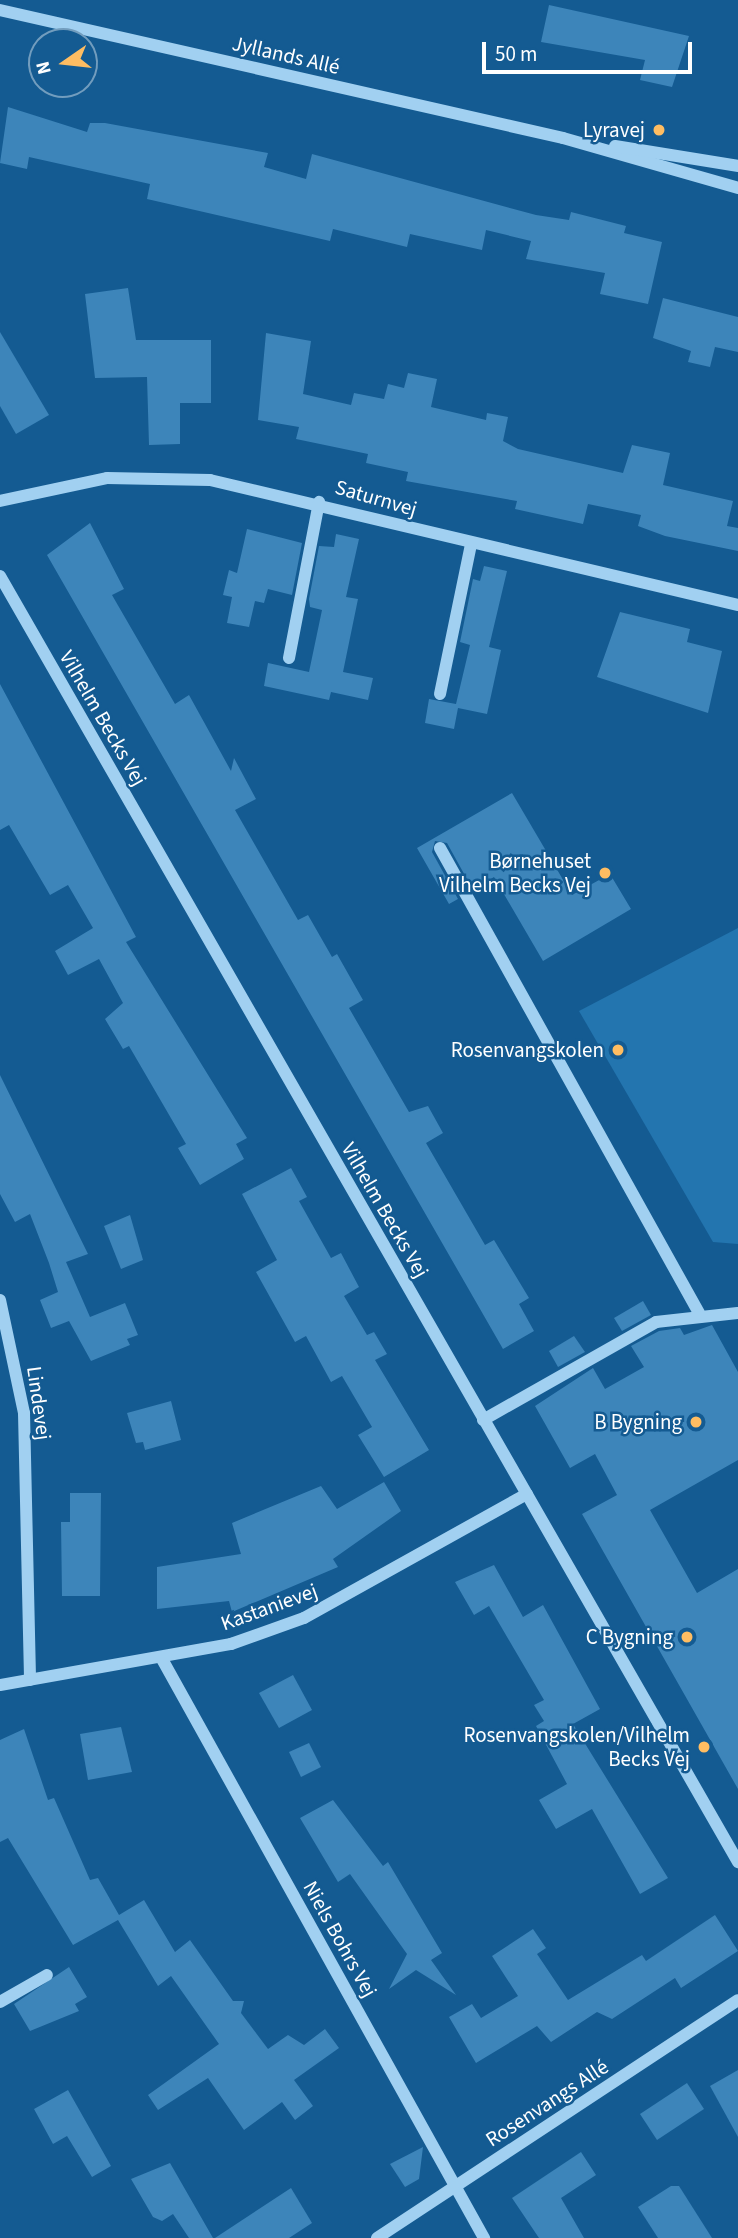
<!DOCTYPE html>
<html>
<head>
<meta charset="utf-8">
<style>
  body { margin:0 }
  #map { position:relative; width:738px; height:2238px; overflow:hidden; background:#145b92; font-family:"Source Sans 3",sans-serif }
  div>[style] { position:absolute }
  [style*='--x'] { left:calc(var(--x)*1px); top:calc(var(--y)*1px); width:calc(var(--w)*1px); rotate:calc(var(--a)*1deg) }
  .green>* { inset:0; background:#2375af }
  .building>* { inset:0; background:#3d85ba }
  .minor>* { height:12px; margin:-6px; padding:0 6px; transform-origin:6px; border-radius:6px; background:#a1d0f1 }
  .dots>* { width:19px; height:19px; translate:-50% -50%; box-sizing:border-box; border:4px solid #145b92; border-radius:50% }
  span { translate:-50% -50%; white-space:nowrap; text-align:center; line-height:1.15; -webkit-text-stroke:5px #145b92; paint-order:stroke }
  .street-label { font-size:21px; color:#fff }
  .poi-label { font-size:21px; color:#fff }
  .right { translate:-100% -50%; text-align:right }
  .north { position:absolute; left:28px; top:28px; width:70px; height:70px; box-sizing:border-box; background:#145b92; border:2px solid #729dbe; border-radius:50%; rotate:256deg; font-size:19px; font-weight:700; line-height:28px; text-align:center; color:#fff }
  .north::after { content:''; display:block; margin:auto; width:24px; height:32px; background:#ffbd62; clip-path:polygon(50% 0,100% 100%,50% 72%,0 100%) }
  .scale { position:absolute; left:482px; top:42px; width:210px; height:32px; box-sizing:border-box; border:4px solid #fff; border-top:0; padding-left:9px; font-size:21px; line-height:24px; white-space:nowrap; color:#fff; -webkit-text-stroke:5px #145b92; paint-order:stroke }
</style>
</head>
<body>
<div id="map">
  <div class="green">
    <div style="clip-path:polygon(738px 928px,738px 1244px,713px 1242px,579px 1011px)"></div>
  </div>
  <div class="building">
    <div style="clip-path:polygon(549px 5px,689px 36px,672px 87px,640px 80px,645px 60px,541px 42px)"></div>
    <div style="clip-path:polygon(8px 107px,87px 132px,90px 123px,105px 123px,268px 153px,264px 167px,306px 179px,312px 154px,536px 215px,569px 220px,571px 212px,626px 226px,624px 233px,662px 242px,648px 304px,600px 294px,605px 273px,526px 259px,531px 241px,486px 230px,482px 250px,410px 234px,407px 247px,333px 229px,330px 241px,147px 199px,150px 184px,29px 157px,27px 169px,0 163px)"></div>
    <div style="clip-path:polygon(128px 288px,136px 340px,211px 340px,211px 403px,180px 403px,180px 444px,149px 445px,147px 377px,95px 378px,85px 294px)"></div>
    <div style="clip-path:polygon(663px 298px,738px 317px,738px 352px,715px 347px,710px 367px,688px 362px,691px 351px,653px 338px)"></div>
    <div style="clip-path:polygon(0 332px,49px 415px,16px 434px,0 406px)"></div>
    <div style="clip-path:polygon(266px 333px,311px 341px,303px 394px,351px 405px,354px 393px,384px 399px,388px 384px,404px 388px,408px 373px,437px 379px,431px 407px,486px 420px,487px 413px,508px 417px,503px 441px,518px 449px,623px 473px,632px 445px,670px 453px,663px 485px,733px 501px,727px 526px,738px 528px,738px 551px,665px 536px,638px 526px,641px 515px,588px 504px,583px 524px,515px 509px,517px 501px,406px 481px,408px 472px,366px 463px,368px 454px,296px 439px,299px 427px,258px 420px)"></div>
    <div style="clip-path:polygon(90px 523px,124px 589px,112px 595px,175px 704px,189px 695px,231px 771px,234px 758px,256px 799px,235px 810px,298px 920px,308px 915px,332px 957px,337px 954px,363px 1000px,349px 1008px,409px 1112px,428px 1106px,443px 1133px,426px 1143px,485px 1245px,494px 1240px,529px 1298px,519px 1304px,534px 1331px,503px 1349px,47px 555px)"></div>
    <div style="clip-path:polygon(247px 529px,302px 543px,292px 595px,268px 589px,264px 603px,255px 601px,249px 627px,227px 623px,232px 597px,223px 595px,229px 570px,237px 573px)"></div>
    <div style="clip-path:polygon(336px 534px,359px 539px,346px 597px,358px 599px,343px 672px,373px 678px,368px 700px,331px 692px,329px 700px,264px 686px,268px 663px,309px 672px,322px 610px,310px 607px,309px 599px,319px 546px,334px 547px)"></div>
    <div style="clip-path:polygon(484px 566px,507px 571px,489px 647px,501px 650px,487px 714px,458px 708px,454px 729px,425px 723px,429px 699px,456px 704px,470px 645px,460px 642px,473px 579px,480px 581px)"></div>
    <div style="clip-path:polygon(620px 612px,690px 629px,687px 642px,722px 651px,708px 713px,597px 677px)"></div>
    <div style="clip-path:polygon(0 684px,136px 937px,126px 942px,247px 1138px,236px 1144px,244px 1159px,200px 1185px,178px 1148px,186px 1144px,129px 1046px,123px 1049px,105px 1019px,123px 1003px,99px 959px,68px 975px,55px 951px,93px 928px,68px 885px,50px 895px,9px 825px,0 830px)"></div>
    <div style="clip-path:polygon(512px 793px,572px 895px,610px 874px,631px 909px,543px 961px,494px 877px,473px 890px,447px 843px,435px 841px,432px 852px,458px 899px,449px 904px,417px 848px)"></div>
    <div style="clip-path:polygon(0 1075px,88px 1254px,66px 1262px,90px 1317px,125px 1303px,138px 1335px,127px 1339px,130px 1345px,91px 1361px,69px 1321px,51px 1328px,40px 1300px,58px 1292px,49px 1263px,30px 1214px,15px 1222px,0 1194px)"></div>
    <div style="clip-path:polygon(291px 1168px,307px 1197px,299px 1201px,331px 1258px,341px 1253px,359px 1287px,344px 1296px,367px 1335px,374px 1332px,387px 1354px,375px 1360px,429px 1450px,384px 1477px,358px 1435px,372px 1427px,342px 1376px,331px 1382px,306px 1336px,295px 1342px,256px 1272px,277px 1260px,242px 1194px)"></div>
    <div style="clip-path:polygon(130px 1215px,143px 1260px,121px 1269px,104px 1226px)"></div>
    <div style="clip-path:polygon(643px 1301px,651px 1315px,622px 1331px,614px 1318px)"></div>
    <div style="clip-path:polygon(712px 1325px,738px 1372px,738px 1460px,650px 1510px,697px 1593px,738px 1569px,738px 1789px,582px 1514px,617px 1495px,595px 1454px,570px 1468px,535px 1406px,593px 1368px,605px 1389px,644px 1367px,631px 1346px,659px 1331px,680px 1328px,684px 1335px)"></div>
    <div style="clip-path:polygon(574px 1336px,585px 1352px,558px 1367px,549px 1351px)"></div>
    <div style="clip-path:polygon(171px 1401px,181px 1440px,145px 1450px,143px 1442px,136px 1443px,127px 1413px)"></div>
    <div style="clip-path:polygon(384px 1482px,401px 1511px,333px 1559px,338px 1567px,232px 1612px,229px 1601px,157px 1609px,157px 1567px,241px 1554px,232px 1523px,321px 1486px,337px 1509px)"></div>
    <div style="clip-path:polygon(70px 1493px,101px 1493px,100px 1596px,62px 1596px,61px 1522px,70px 1522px)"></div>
    <div style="clip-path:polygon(494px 1565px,523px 1617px,543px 1605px,600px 1709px,573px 1724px,668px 1878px,640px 1894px,592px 1809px,556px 1829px,539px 1800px,567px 1784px,536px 1726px,544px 1721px,534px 1705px,544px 1700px,489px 1606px,474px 1615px,455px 1582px)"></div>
    <div style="clip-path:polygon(293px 1675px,312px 1710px,279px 1728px,259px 1693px)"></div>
    <div style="clip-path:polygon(121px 1727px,132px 1772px,88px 1780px,80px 1734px)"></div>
    <div style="clip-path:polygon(24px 1729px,48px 1800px,54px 1798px,90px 1880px,98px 1878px,119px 1915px,144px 1900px,175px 1952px,190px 1940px,233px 2001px,244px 2001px,241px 2013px,268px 2049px,288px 2035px,304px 2045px,325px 2029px,339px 2048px,294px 2080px,313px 2106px,295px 2120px,282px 2102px,244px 2130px,208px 2078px,158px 2110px,148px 2095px,219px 2044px,171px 1976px,158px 1986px,118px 1920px,73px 1945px,8px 1838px,0 1842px,0 1740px)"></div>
    <div style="clip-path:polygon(309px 1743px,321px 1767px,301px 1777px,289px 1752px)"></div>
    <div style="clip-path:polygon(333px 1800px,383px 1866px,388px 1862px,442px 1953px,431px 1960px,456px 1995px,416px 1970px,389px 1989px,407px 1954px,350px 1874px,338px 1882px,300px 1818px)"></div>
    <div style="clip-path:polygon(715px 1915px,738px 1951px,681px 1988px,675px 1978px,612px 2019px,597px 2012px,551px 2042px,537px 2026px,476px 2063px,449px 2017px,472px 2004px,481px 2018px,518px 1996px,492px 1956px,533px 1929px,546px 1948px,537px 1954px,568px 2000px,642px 1955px,646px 1961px)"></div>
    <div style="clip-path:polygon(69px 1967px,87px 1997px,75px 2004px,79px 2011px,30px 2031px,14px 2004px)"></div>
    <div style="clip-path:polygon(738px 2070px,738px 2137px,710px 2086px)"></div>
    <div style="clip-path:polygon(687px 2083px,704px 2109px,657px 2140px,640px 2114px)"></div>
    <div style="clip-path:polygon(68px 2090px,111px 2166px,92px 2177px,67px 2136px,53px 2144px,34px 2109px)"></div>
    <div style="clip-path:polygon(423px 2147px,419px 2179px,405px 2187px,390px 2164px)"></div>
    <div style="clip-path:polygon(581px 2152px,596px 2175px,561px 2198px,584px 2238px,539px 2238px,512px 2198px)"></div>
    <div style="clip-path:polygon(170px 2163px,213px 2238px,189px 2238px,173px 2214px,162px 2221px,153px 2217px,131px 2179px)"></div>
    <div style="clip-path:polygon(671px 2186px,679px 2186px,712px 2238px,658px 2238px,638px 2207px)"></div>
    <div style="clip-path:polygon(291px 2188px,312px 2223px,289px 2238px,215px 2238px)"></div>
  </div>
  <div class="minor">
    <div style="--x:0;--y:10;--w:577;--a:12.81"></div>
    <div style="--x:563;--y:138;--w:182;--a:15.9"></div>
    <div style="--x:615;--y:146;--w:125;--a:9.2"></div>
    <div style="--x:0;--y:501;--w:109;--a:-12.1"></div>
    <div style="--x:107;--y:478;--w:103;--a:1.1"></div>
    <div style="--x:210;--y:480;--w:543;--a:13.32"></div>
    <div style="--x:0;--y:576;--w:1483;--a:60.15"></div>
    <div style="--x:289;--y:658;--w:159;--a:-79.1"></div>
    <div style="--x:440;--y:694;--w:153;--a:-78.3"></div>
    <div style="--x:440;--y:848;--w:532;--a:60.88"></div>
    <div style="--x:0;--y:1300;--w:116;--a:78"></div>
    <div style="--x:24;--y:1413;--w:267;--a:88.7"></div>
    <div style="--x:483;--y:1420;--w:199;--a:-29.5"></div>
    <div style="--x:656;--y:1322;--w:82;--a:-6.3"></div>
    <div style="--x:162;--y:1659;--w:663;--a:60.92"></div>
    <div style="--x:0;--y:1685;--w:235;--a:-10.1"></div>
    <div style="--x:231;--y:1644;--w:77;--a:-19.6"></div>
    <div style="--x:304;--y:1618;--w:255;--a:-29.1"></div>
    <div style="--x:0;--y:2002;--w:54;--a:-29.9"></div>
    <div style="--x:377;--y:2238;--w:432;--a:-33.4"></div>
  </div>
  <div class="dots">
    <div style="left:659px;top:130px;background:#ffbd62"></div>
    <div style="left:605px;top:873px;background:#ffbd62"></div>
    <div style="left:618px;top:1050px;background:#ffbd62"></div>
    <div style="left:696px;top:1422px;background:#ffbd62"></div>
    <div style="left:687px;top:1637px;background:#ffbd62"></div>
    <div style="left:704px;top:1747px;background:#ffbd62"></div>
  </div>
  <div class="street-label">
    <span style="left:286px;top:55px;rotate:13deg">Jyllands Allé</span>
    <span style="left:376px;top:498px;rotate:16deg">Saturnvej</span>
    <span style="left:103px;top:718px;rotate:60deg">Vilhelm Becks Vej</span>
    <span style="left:385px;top:1210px;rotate:60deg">Vilhelm Becks Vej</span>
    <span style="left:39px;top:1403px;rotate:82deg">Lindevej</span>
    <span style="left:269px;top:1607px;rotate:-20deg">Kastanievej</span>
    <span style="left:340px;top:1939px;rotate:61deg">Niels Bohrs Vej</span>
    <span style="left:547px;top:2103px;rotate:-33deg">Rosenvangs Allé</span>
  </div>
  <div class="poi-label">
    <span class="right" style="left:645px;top:130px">Lyravej</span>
    <span class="right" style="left:591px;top:873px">Børnehuset<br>Vilhelm Becks Vej</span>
    <span class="right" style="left:604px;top:1050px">Rosenvangskolen</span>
    <span class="right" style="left:682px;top:1422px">B Bygning</span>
    <span class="right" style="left:673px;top:1637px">C Bygning</span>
    <span class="right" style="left:690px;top:1747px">Rosenvangskolen/Vilhelm<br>Becks Vej</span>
  </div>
  <div class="north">N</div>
  <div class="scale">50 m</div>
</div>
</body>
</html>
